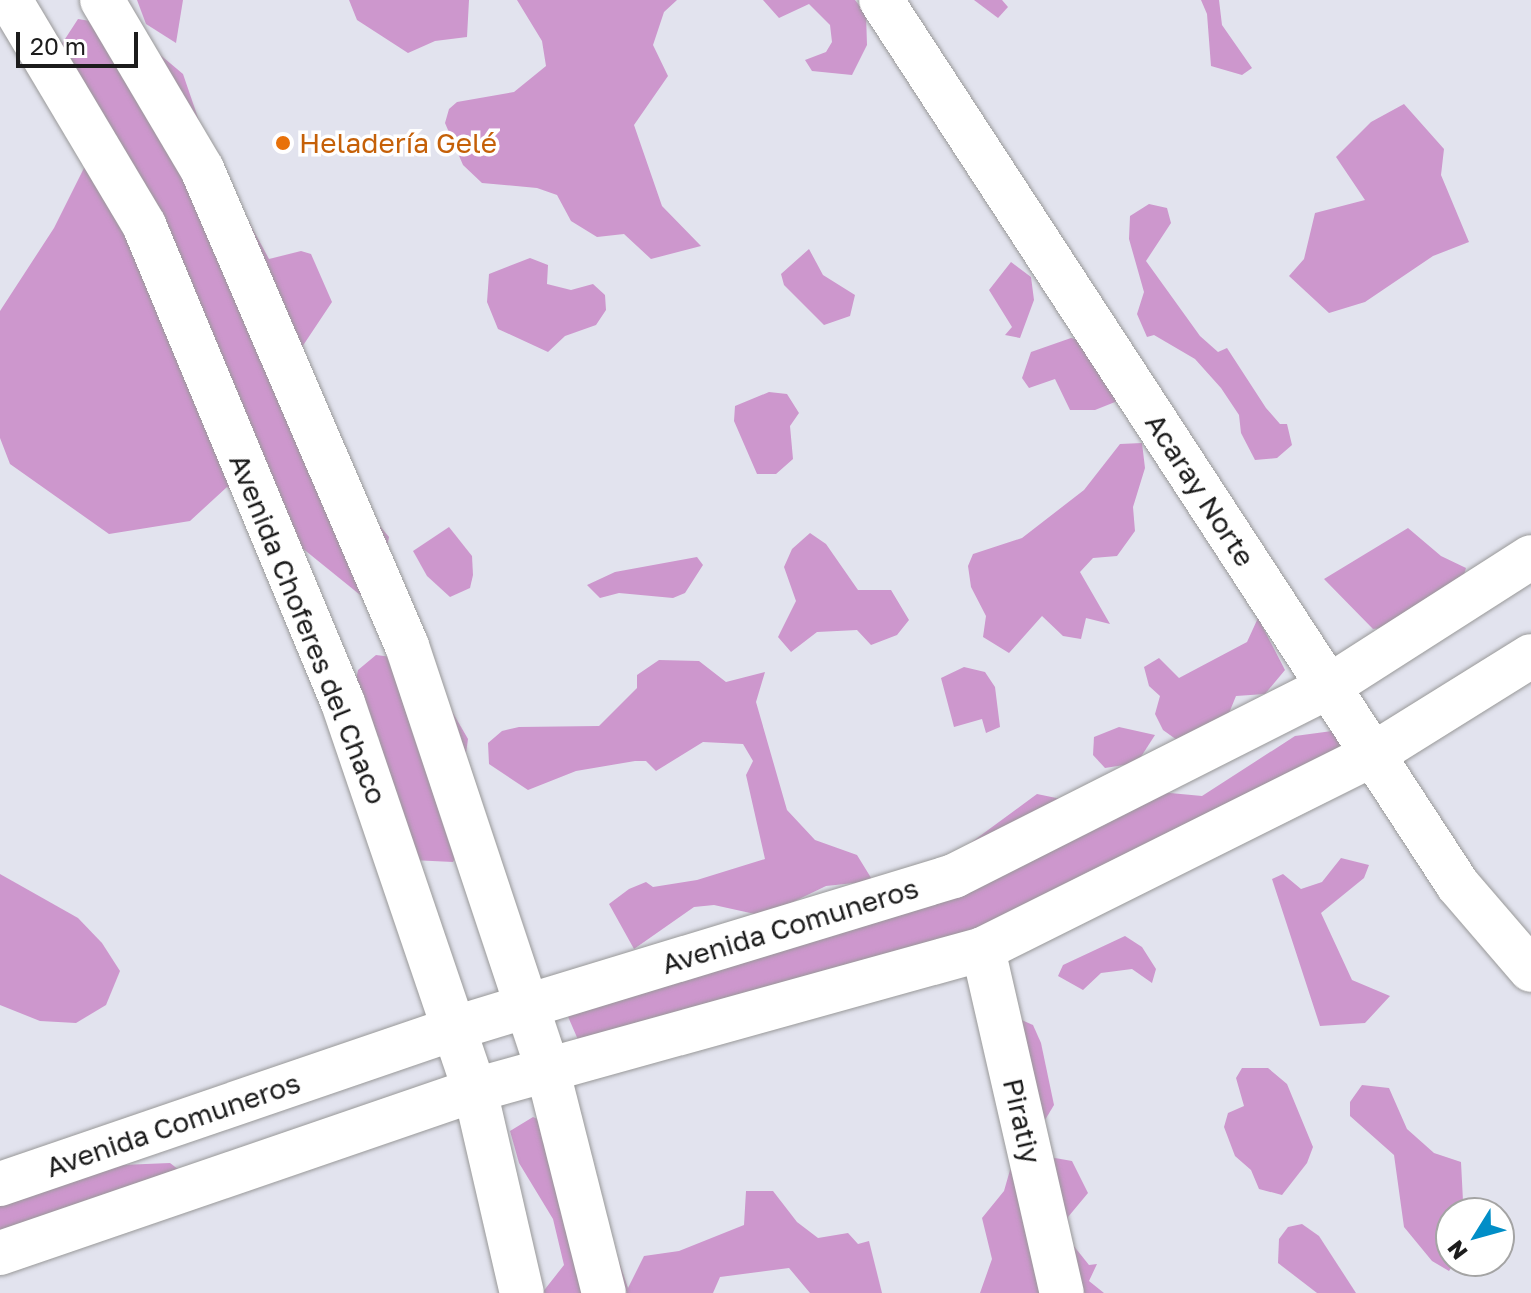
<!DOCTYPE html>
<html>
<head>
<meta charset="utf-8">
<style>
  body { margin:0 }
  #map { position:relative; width:1531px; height:1293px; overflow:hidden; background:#e2e3ee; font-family:"Golos Text",sans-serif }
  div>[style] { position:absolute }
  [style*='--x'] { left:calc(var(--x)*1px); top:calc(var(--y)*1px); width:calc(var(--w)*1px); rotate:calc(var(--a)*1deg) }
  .forest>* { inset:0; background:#cd97cd }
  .roads { filter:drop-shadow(0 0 2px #999) drop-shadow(0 0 2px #999) }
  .minor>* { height:44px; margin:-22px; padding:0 22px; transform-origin:22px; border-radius:22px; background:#fff }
  .dots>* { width:22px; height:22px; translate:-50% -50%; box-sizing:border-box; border:4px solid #fff; border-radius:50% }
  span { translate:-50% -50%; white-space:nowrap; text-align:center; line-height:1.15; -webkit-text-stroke:7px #fff; paint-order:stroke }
  .food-label { font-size:28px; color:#c56008 }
  .left { translate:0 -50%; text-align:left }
  .street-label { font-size:28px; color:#1c1c1c }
  .north { position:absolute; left:1435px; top:1197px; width:80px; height:80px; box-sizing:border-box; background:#fff; border:2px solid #a4a4a4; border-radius:50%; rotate:233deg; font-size:22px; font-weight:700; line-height:32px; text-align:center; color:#1c1c1c }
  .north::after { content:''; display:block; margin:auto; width:28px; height:36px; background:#018ec7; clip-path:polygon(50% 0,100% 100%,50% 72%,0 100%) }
  .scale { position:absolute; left:16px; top:32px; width:122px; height:36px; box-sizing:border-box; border:4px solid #1c1c1c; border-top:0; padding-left:10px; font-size:24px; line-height:28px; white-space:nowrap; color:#1c1c1c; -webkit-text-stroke:6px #fff; paint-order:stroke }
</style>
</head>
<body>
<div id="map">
  <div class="forest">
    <div style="clip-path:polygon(137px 0,183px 0,176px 43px,146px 24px)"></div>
    <div style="clip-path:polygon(349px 0,469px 0,467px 37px,435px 41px,408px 53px,357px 20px)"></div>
    <div style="clip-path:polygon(517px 0,677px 0,664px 12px,653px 45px,668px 76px,634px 125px,662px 206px,701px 246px,651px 259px,624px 234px,597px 237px,571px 221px,557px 195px,537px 188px,482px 183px,463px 165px,445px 123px,449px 109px,457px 102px,514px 92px,546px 66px,542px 41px)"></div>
    <div style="clip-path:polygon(763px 0,855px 0,866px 14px,867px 45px,852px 75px,812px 71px,805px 60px,826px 52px,832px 42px,830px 25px,809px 4px,779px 18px)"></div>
    <div style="clip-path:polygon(974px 0,1002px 0,1008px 7px,998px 18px)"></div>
    <div style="clip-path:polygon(1201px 0,1219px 0,1222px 25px,1252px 68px,1242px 75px,1211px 66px,1207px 14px)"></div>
    <div style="clip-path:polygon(78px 19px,127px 27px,183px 74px,207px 144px,269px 259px,301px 251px,311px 254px,332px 302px,288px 368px,331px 467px,389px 537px,375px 607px,227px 487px,190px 521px,109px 534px,10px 464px,0 438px,0 311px,54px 228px,90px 156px,52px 59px)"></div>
    <div style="clip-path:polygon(1404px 104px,1444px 149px,1441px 175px,1469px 242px,1433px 256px,1365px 302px,1329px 313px,1289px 276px,1304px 259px,1315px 213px,1365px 200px,1336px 157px,1371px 122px)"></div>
    <div style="clip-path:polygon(1149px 204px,1167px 208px,1171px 223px,1146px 261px,1200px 336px,1218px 352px,1227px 348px,1266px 408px,1280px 424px,1287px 424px,1292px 445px,1277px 458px,1255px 460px,1241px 433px,1239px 415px,1221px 388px,1195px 359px,1154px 335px,1147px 337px,1137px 314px,1144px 292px,1129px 239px,1130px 216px)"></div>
    <div style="clip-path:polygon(809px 249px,823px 275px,855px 295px,850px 316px,824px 325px,784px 285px,781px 274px)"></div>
    <div style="clip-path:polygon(530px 258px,548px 265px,547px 284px,571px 290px,593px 284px,605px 295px,606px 310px,596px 325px,565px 336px,548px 352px,498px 329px,487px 302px,489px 274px)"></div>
    <div style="clip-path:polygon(1011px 262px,1031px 277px,1034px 300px,1020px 338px,1005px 335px,1012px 327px,989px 290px)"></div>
    <div style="clip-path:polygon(1071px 338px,1090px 342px,1120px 400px,1095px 410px,1070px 410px,1055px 379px,1029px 388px,1022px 378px,1031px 352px)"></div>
    <div style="clip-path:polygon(769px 392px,787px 394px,799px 413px,790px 426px,793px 459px,776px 474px,757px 474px,734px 421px,735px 406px)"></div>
    <div style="clip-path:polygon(1142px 443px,1145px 468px,1133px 507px,1135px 531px,1117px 556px,1093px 558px,1080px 572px,1110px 624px,1086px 618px,1081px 639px,1063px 636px,1042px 616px,1009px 653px,983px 637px,986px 616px,971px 587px,968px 566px,973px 554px,1022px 538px,1084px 490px,1120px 444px)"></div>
    <div style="clip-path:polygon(449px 527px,472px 556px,473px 575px,470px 588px,450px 597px,427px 576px,413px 551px)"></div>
    <div style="clip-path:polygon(1408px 528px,1441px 556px,1466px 568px,1462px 582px,1411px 608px,1391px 627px,1373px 629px,1324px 579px)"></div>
    <div style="clip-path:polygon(810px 533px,826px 544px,858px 590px,891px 590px,909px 620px,897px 635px,871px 645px,857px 630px,817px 632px,791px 652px,778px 637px,796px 601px,784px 567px,792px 549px)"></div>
    <div style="clip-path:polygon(697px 557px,703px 565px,685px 593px,673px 598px,619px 593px,600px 598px,587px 585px,615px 572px)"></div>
    <div style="clip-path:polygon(1258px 618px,1285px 670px,1265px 694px,1236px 696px,1227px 718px,1184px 745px,1163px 730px,1155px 714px,1160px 696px,1149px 686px,1144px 667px,1159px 658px,1179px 678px,1247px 642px)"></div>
    <div style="clip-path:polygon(376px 655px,423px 661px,468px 739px,459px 804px,471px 831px,453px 862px,412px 860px,384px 787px,379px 738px,351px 704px,358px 670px)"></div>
    <div style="clip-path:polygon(659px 660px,699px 661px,726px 682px,765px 672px,756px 702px,787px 810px,815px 840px,857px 855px,873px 881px,826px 886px,764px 916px,714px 905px,694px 907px,634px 949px,609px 904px,629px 889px,646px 882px,653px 887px,697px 880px,765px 859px,746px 775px,753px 761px,743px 744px,703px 742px,656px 771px,646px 761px,635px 761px,576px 771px,528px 790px,489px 764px,488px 743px,502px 731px,519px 727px,599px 726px,637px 688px,637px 675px)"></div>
    <div style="clip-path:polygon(964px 667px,985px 672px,995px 687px,1000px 727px,986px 733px,982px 719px,954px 727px,941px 678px)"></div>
    <div style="clip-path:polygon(1119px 727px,1155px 735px,1137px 763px,1105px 768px,1093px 755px,1094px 737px)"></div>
    <div style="clip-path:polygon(1347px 729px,1359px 762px,1173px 878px,579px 1042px,563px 1005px,920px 880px,1037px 794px,1114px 810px,1149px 791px,1202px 796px,1295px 736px)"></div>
    <div style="clip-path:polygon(1341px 858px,1369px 865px,1364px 878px,1321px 913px,1352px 980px,1390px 996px,1365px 1023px,1320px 1026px,1272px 879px,1283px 874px,1301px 889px,1322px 882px)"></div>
    <div style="clip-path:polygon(0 874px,78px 918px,102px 943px,120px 971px,106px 1005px,76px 1023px,40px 1021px,0 1005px)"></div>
    <div style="clip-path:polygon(1125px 936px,1142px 947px,1156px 969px,1152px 983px,1132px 969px,1101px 973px,1083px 990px,1058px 976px,1063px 965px)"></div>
    <div style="clip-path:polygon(1017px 1018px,1033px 1025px,1041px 1043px,1054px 1105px,1045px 1120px)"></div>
    <div style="clip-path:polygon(1242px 1068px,1268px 1068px,1287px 1084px,1313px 1147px,1307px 1163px,1282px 1195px,1259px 1189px,1251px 1170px,1235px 1156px,1224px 1127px,1228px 1113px,1244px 1106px,1236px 1078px)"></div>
    <div style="clip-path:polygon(1362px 1085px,1389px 1088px,1407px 1129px,1434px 1153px,1461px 1162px,1463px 1201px,1451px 1213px,1451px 1261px,1456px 1261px,1449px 1271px,1432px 1261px,1404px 1227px,1394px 1155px,1350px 1116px,1350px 1102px)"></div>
    <div style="clip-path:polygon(533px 1117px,586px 1141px,597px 1197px,628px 1288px,644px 1256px,679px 1251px,744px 1225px,746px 1191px,773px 1191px,797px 1222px,818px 1238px,848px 1233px,858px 1244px,869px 1241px,882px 1293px,810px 1293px,789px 1268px,720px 1277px,713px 1293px,542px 1293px,564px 1265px,553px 1219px,519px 1163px,510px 1131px)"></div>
    <div style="clip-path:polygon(1038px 1155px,1072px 1161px,1088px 1193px,1068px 1217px,1069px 1240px,1089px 1265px,1097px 1264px,1089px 1281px,1104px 1293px,980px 1293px,992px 1259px,982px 1218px,1004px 1191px,1010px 1170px)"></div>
    <div style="clip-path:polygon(170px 1163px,183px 1173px,0 1270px,0 1170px)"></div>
    <div style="clip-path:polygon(1302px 1224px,1319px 1236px,1356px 1293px,1317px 1293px,1278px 1263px,1279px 1239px,1288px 1227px)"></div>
  </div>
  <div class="roads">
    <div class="minor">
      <div style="--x:10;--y:0;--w:262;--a:59.2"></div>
      <div style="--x:144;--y:225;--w:518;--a:67.4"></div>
      <div style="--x:343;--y:703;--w:409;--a:71.2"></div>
      <div style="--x:475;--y:1090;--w:208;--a:77"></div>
      <div style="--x:102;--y:0;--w:196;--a:59.4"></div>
      <div style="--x:202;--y:169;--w:519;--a:66.74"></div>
      <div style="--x:407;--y:646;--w:445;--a:71.6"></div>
      <div style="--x:547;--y:1068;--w:232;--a:75.8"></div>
      <div style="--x:881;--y:0;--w:1056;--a:56.9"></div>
      <div style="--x:1458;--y:885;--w:112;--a:49.3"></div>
      <div style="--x:983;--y:949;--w:353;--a:77.1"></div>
      <div style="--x:0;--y:1184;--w:481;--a:-18.9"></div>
      <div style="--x:455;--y:1028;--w:522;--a:-16.94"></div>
      <div style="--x:954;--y:876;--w:419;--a:-26.8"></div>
      <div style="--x:1328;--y:687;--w:241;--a:-32.6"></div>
      <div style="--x:0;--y:1253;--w:502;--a:-18.94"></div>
      <div style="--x:475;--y:1090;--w:527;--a:-15.51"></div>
      <div style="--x:983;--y:949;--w:435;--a:-26.5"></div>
      <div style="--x:1372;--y:755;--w:187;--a:-31.9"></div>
    </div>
  </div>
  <div class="dots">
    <div style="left:283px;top:143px;background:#e8710a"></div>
  </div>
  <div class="food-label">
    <span class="left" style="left:299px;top:143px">Heladería Gelé</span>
  </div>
  <div class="street-label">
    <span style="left:1200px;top:490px;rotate:57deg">Acaray Norte</span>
    <span style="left:308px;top:629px;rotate:68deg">Avenida Choferes del Chaco</span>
    <span style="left:790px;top:926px;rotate:-17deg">Avenida Comuneros</span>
    <span style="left:1022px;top:1121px;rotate:77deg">Piratiy</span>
    <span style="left:173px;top:1125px;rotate:-19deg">Avenida Comuneros</span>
  </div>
  <div class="north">N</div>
  <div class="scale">20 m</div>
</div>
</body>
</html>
